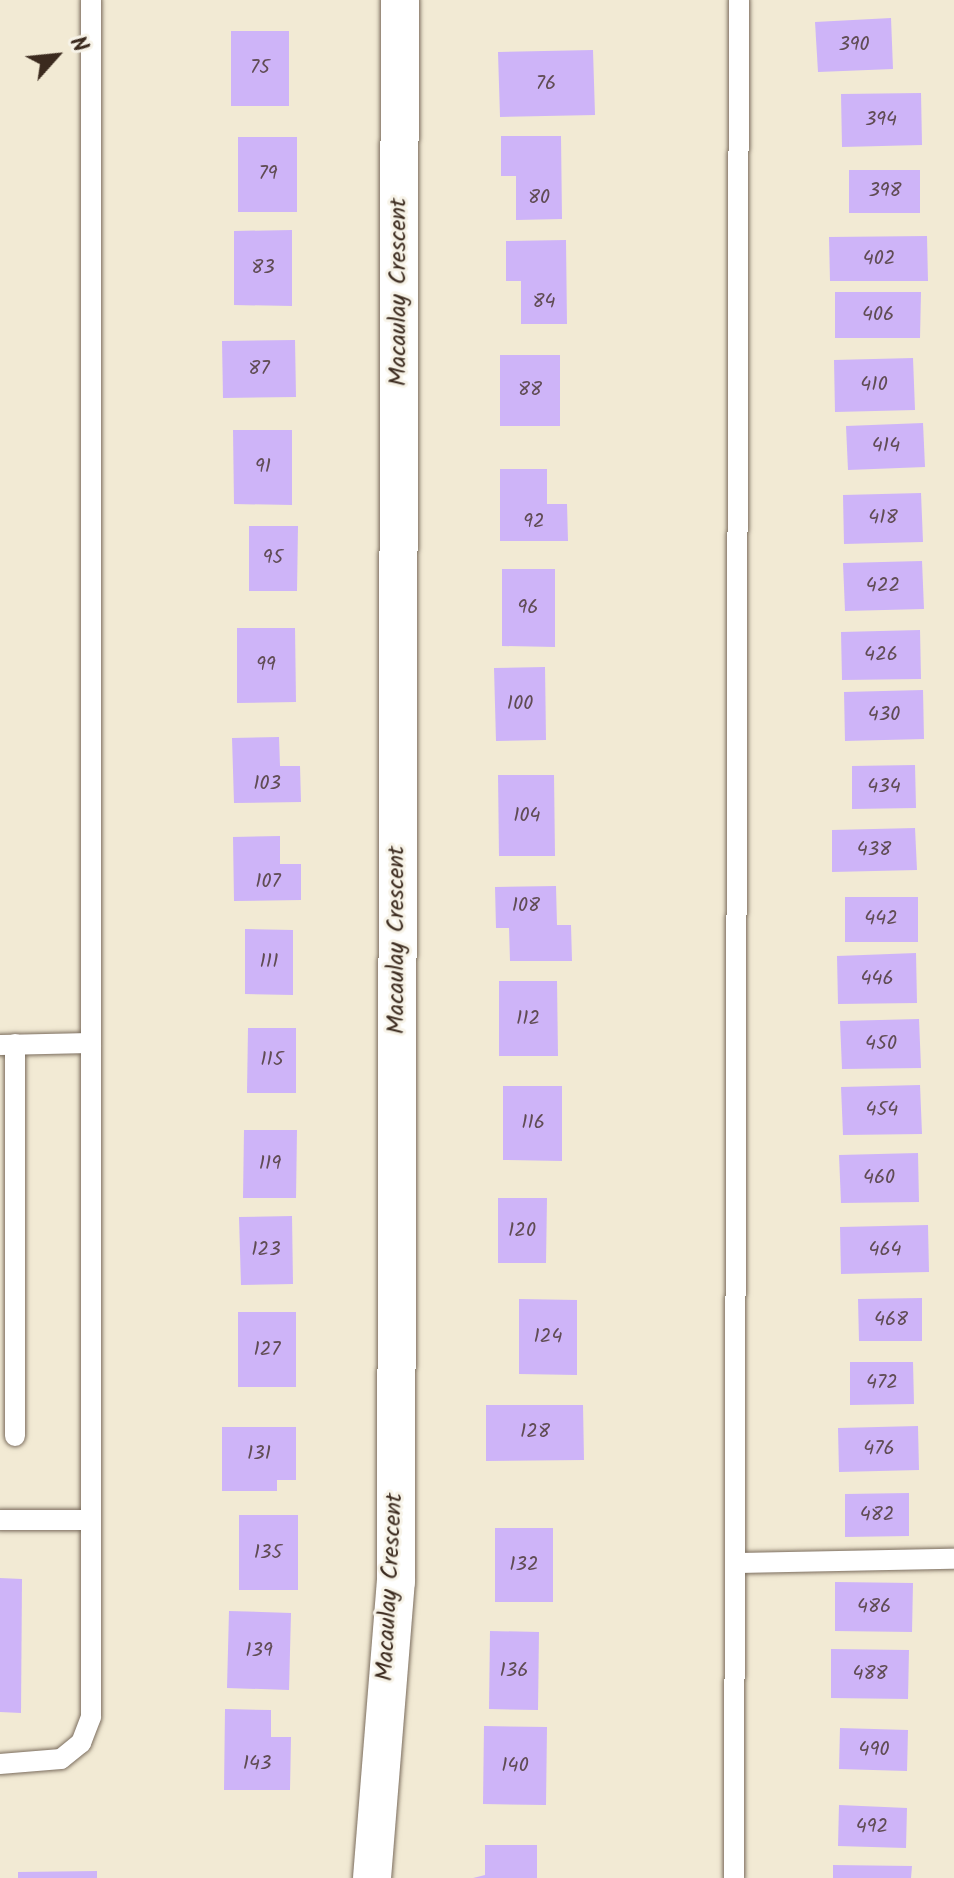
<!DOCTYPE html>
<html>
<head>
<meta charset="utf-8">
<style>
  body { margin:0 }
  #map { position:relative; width:954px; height:1878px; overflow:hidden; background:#f2ead4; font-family:Kalam,sans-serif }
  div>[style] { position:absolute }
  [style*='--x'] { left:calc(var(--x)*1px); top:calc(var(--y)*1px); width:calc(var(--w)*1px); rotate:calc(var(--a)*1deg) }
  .building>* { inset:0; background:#ceb4f8 }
  .roads { filter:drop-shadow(0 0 2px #7b6d5e) drop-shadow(0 0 2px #7b6d5e) }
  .lane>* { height:20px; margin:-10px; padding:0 10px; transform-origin:10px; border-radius:10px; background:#fff }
  .street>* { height:38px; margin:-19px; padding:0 19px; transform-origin:19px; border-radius:19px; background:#fff }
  span { translate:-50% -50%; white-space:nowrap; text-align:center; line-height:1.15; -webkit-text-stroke:6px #f7f3e8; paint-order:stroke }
  .number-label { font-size:20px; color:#604c54 }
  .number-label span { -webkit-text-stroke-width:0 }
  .street-label { font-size:24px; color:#3b2a1e }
  .north { position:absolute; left:16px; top:16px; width:80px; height:80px; -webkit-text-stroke:6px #f7f3e8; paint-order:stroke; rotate:63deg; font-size:22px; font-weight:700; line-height:32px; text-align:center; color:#3b2a1e }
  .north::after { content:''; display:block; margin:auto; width:28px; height:36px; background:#3b2a1e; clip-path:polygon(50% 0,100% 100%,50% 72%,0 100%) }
</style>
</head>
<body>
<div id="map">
  <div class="building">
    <div style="clip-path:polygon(891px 18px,893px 69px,818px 72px,815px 22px)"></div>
    <div style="clip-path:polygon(231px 31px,289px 31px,289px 106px,231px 106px)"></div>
    <div style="clip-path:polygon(593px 50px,595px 115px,500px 117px,498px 52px)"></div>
    <div style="clip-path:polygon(921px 93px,922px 145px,842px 147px,841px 94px)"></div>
    <div style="clip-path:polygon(501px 136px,561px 136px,562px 219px,516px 220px,516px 176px,501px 176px)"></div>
    <div style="clip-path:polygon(238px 137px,297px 137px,297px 212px,238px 212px)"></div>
    <div style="clip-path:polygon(849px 170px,920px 170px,920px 213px,849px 213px)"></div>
    <div style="clip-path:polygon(292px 230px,292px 306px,234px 305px,234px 231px)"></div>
    <div style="clip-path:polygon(927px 236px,928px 281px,830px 281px,829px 237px)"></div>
    <div style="clip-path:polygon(566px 240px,567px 324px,521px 324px,521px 281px,506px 281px,506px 241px)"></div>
    <div style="clip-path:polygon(835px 292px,921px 292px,920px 338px,835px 338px)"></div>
    <div style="clip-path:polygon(295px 340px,296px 397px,223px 398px,222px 341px)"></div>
    <div style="clip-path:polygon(500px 355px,560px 355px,560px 426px,500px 426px)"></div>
    <div style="clip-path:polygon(913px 358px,915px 410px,835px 412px,834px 360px)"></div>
    <div style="clip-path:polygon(923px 423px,925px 467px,848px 470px,846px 426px)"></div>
    <div style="clip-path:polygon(233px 430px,292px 430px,292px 505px,234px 504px)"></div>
    <div style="clip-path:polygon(500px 469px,547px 469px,547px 504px,567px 504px,568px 541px,500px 541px)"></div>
    <div style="clip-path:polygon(921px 493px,923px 542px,844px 544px,843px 495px)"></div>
    <div style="clip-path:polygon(249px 526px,298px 526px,297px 591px,249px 591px)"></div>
    <div style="clip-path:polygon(922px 561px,924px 609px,845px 611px,843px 563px)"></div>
    <div style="clip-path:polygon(502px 569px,555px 569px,555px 647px,502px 646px)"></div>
    <div style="clip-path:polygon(237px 628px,295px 628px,296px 702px,237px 703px)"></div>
    <div style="clip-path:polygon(920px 630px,921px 679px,842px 680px,841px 632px)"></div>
    <div style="clip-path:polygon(545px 667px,546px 740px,496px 741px,494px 668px)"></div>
    <div style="clip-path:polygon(923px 690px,924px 739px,845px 741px,844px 692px)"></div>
    <div style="clip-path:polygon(279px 737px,280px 766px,300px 766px,301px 802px,234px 803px,232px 738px)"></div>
    <div style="clip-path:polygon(915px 765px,916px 808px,852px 809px,852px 766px)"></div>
    <div style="clip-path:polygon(498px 775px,554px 775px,555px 856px,499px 856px)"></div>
    <div style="clip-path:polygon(915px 828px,917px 870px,832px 872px,832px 830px)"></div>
    <div style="clip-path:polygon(280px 836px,280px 864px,301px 864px,301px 900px,234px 901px,233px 837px)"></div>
    <div style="clip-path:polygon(556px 886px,557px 925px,571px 925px,572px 961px,510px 961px,509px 928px,496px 928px,495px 887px)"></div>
    <div style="clip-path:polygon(845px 897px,918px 897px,918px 942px,845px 942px)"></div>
    <div style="clip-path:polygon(245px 929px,293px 930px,293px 995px,245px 994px)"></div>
    <div style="clip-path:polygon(916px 953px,917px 1003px,838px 1004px,837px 956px)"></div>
    <div style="clip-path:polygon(499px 981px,557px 981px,558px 1056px,499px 1056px)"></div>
    <div style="clip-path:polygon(919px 1019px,921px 1068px,842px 1069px,840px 1021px)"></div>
    <div style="clip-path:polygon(248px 1028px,296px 1028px,296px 1093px,247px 1093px)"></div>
    <div style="clip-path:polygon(920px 1085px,922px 1134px,843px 1135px,841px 1087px)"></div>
    <div style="clip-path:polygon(503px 1086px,562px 1086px,562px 1161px,503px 1160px)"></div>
    <div style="clip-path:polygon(244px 1130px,297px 1130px,296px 1198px,243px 1198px)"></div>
    <div style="clip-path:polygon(918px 1153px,919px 1202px,841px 1203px,839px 1155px)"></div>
    <div style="clip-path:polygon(498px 1198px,547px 1198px,546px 1263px,498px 1263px)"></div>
    <div style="clip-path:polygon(292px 1216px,293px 1284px,241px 1285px,239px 1217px)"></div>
    <div style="clip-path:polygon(928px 1225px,929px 1272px,841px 1274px,840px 1227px)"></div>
    <div style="clip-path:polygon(922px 1298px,922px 1341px,859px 1341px,858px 1299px)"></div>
    <div style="clip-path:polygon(519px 1299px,577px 1300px,577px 1375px,519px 1374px)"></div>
    <div style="clip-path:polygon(238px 1312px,296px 1312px,296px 1387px,238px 1387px)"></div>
    <div style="clip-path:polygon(850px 1362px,913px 1362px,914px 1404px,850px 1405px)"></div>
    <div style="clip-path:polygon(486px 1405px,583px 1405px,584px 1460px,486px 1461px)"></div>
    <div style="clip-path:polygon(918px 1426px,919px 1470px,839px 1472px,838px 1428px)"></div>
    <div style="clip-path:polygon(222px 1427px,296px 1427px,296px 1480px,277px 1480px,277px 1491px,222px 1491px)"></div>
    <div style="clip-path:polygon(909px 1493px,909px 1536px,845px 1537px,845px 1494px)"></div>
    <div style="clip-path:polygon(239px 1515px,298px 1515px,298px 1590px,239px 1590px)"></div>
    <div style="clip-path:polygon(495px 1528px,553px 1528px,553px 1602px,495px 1602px)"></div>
    <div style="clip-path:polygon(0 1578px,22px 1579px,21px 1713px,0 1712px)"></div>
    <div style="clip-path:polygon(835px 1582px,913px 1583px,912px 1632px,835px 1631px)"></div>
    <div style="clip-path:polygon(229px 1611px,291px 1613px,289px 1690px,227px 1688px)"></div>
    <div style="clip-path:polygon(490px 1631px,539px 1632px,538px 1710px,489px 1709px)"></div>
    <div style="clip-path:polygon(831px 1649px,909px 1650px,908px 1699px,831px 1698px)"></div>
    <div style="clip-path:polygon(225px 1709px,271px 1710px,271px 1737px,291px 1737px,290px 1790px,224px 1790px)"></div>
    <div style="clip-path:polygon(484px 1726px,547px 1727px,546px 1805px,483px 1804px)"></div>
    <div style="clip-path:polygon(840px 1728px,908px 1730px,907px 1771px,839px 1769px)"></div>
    <div style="clip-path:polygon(839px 1805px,907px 1808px,906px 1848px,838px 1846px)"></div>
    <div style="clip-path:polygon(485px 1845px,537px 1845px,537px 1878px,473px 1878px,485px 1875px)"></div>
    <div style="clip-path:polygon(833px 1865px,912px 1866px,911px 1878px,833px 1878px)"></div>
    <div style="clip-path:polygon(97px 1871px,97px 1878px,18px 1878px,18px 1872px)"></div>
  </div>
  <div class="roads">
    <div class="lane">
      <div style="--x:0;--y:1045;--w:91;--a:-1.3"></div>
      <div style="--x:15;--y:1436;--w:392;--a:-90"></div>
      <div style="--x:0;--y:1520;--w:90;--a:0"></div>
      <div style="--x:736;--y:1563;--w:218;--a:-1.1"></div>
      <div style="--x:0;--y:1764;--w:61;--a:-4.7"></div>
      <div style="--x:61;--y:1759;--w:26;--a:-39"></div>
      <div style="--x:81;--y:1743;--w:28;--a:-69"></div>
      <div style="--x:91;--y:1717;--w:1717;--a:-90"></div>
      <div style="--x:734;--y:1878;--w:1878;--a:-89.85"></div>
    </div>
    <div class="street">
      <div style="--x:372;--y:1878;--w:297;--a:-85.4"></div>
      <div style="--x:396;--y:1582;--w:1582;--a:-89.86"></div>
    </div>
  </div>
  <div class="number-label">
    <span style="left:854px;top:45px">390</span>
    <span style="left:260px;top:68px">75</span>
    <span style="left:546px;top:84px">76</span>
    <span style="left:881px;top:120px">394</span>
    <span style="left:268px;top:174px">79</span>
    <span style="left:885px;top:191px">398</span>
    <span style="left:539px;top:198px">80</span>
    <span style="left:879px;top:259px">402</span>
    <span style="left:263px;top:268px">83</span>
    <span style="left:544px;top:302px">84</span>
    <span style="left:878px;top:315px">406</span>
    <span style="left:259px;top:369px">87</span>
    <span style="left:874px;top:385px">410</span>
    <span style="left:530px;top:390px">88</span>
    <span style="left:886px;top:446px">414</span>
    <span style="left:263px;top:467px">91</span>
    <span style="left:883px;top:518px">418</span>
    <span style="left:534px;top:522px">92</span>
    <span style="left:273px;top:558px">95</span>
    <span style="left:883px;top:586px">422</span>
    <span style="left:528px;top:608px">96</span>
    <span style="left:881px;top:655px">426</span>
    <span style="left:266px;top:665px">99</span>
    <span style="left:520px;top:704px">100</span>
    <span style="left:884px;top:715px">430</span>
    <span style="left:267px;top:784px">103</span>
    <span style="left:884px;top:787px">434</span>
    <span style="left:527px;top:816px">104</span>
    <span style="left:874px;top:850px">438</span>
    <span style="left:268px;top:882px">107</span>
    <span style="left:526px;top:906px">108</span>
    <span style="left:881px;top:919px">442</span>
    <span style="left:269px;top:962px">111</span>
    <span style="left:877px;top:979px">446</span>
    <span style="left:528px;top:1019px">112</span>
    <span style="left:881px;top:1044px">450</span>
    <span style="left:272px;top:1060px">115</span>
    <span style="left:882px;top:1110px">454</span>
    <span style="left:533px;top:1123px">116</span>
    <span style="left:270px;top:1164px">119</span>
    <span style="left:879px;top:1178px">460</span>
    <span style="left:522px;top:1231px">120</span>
    <span style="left:266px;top:1250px">123</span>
    <span style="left:885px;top:1250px">464</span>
    <span style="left:891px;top:1320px">468</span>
    <span style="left:548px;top:1337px">124</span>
    <span style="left:267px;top:1350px">127</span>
    <span style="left:882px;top:1383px">472</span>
    <span style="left:535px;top:1432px">128</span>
    <span style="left:879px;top:1449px">476</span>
    <span style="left:259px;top:1454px">131</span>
    <span style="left:877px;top:1515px">482</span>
    <span style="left:268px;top:1553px">135</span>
    <span style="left:524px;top:1565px">132</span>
    <span style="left:874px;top:1607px">486</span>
    <span style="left:259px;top:1651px">139</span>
    <span style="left:514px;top:1671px">136</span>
    <span style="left:870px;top:1674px">488</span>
    <span style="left:874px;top:1750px">490</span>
    <span style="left:257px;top:1764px">143</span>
    <span style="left:515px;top:1766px">140</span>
    <span style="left:872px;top:1827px">492</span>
  </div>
  <div class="street-label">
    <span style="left:399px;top:292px;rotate:-90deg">Macaulay Crescent</span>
    <span style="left:397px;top:940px;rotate:-90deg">Macaulay Crescent</span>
    <span style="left:390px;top:1587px;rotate:-87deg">Macaulay Crescent</span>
  </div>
  <div class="north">N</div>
</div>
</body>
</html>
